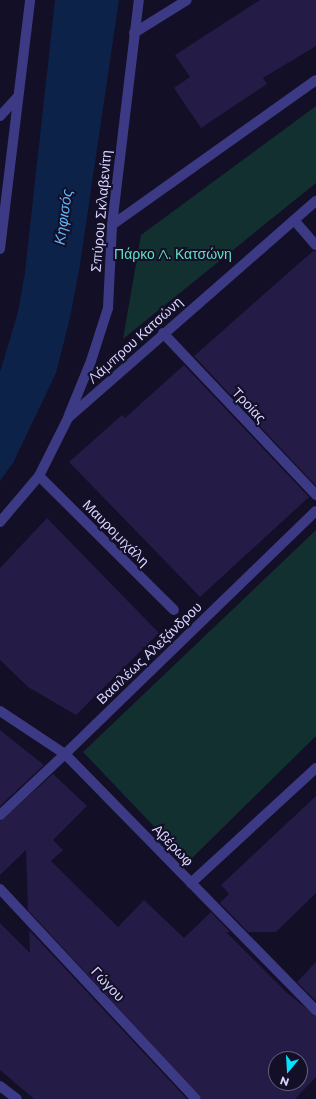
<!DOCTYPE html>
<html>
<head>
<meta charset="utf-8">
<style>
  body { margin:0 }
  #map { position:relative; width:316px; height:1099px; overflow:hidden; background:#130f26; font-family:Montserrat,sans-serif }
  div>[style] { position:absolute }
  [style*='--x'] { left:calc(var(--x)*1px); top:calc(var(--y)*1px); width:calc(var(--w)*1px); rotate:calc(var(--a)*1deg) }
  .green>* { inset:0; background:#12302f }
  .water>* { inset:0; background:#0c2248 }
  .building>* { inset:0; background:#241b47 }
  .pedestrian>* { height:10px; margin:-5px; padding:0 5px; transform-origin:5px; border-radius:5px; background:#3d3a85 }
  .minor>* { height:10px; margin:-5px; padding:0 5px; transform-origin:5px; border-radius:5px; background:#3d3a85 }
  .tertiary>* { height:10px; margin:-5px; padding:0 5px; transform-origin:5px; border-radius:5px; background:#3d3a85 }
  span { translate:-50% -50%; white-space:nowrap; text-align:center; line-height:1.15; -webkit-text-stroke:4px #130f26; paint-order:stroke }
  .street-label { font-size:14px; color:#d9d4ff }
  .park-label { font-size:14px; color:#5fe0c0 }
  .water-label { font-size:15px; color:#62b6ff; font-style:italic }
  .north { position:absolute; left:268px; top:1051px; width:40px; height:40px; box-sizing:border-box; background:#130f26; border:1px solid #625e7d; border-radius:50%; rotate:198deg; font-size:11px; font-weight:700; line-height:16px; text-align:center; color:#d9d4ff }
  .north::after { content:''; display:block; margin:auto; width:14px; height:18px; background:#00e5ff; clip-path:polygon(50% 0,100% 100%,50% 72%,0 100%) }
</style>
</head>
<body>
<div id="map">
  <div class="green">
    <div style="clip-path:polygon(316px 106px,316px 183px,123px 339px,141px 235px)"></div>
    <div style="clip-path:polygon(316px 530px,316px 736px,188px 862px,83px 752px)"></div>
  </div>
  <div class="water">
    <div style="clip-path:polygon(55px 0,119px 0,79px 271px,69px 322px,56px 373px,13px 463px,0 481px,0 372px,18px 312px,25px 272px)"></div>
  </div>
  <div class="building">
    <div style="clip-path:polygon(260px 0,316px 0,316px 46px,263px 78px,267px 84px,201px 128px,174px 88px,190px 77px,175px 55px)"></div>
    <div style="clip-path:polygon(313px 251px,316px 251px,316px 486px,194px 356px)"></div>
    <div style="clip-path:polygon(184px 365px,309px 497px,200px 597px,69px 462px,122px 415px,125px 418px)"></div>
    <div style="clip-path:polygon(47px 518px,159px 633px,76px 715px,28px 687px,0 660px,0 568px)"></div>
    <div style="clip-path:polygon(0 730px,44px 765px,0 806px)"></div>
    <div style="clip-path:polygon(evenodd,53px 774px,87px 806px,53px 840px,63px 850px,51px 861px,118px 927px,144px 900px,184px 938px,211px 912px,230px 932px,226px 932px,287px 993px,316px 1016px,316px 1077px,295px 1099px,202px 1099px,28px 910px,26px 850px,0 875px,0 821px,53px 774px,276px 1059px,300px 1059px,300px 1083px,276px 1083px,276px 1059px)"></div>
    <div style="clip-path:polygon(316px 796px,316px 893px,276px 932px,248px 932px,220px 903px,229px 894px,221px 885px)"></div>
    <div style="clip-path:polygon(0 923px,30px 953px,29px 930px,187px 1099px,34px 1099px,0 1070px)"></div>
    <div style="clip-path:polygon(316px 962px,316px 1001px,297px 982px)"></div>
  </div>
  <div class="pedestrian">
    <div style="--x:65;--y:754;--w:349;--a:-44.1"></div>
  </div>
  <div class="minor">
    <div style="--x:134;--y:33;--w:62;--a:-31.9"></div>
    <div style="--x:0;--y:116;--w:26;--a:-47"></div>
    <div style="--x:294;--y:220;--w:33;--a:49"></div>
    <div style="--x:112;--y:225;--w:227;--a:-83.2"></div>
    <div style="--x:0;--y:249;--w:251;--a:-83.1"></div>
    <div style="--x:163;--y:333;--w:223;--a:46.6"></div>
    <div style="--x:39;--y:476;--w:190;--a:44.8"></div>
    <div style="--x:0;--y:711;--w:78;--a:33.5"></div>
    <div style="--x:65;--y:754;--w:359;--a:45.6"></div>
    <div style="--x:0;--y:815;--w:89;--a:-43.2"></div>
    <div style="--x:191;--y:883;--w:170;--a:-42.6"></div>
    <div style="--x:0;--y:889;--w:287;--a:47"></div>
    <div style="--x:0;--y:1086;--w:21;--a:37"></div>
  </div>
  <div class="tertiary">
    <div style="--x:69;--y:415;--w:58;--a:-67.8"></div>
    <div style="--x:91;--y:361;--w:56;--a:-72.2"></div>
    <div style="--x:108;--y:308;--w:83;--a:-87.2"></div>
    <div style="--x:112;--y:225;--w:250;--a:-35.4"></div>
    <div style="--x:0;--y:522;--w:60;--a:-49.7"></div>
    <div style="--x:39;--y:476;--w:65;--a:-63.4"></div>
    <div style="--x:68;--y:418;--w:330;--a:-41.2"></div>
  </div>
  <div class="street-label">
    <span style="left:101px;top:211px;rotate:-85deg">Σπύρου Σκλαβενίτη</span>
    <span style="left:135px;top:340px;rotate:-42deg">Λάμπρου Κατσώνη</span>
    <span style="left:249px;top:405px;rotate:47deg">Τροίας</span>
    <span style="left:116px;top:533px;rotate:45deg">Μαυρομιχάλη</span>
    <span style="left:149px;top:653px;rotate:-44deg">Βασιλέως Αλεξάνδρου</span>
    <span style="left:173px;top:845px;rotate:46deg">Αβέρωφ</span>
    <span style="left:108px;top:984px;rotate:47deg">Γώγου</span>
  </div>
  <div class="park-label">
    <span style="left:173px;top:254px">Πάρκο Λ. Κατσώνη</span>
  </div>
  <div class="water-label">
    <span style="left:63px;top:217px;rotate:-82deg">Κηφισός</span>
  </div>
  <div class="north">N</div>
</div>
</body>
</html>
